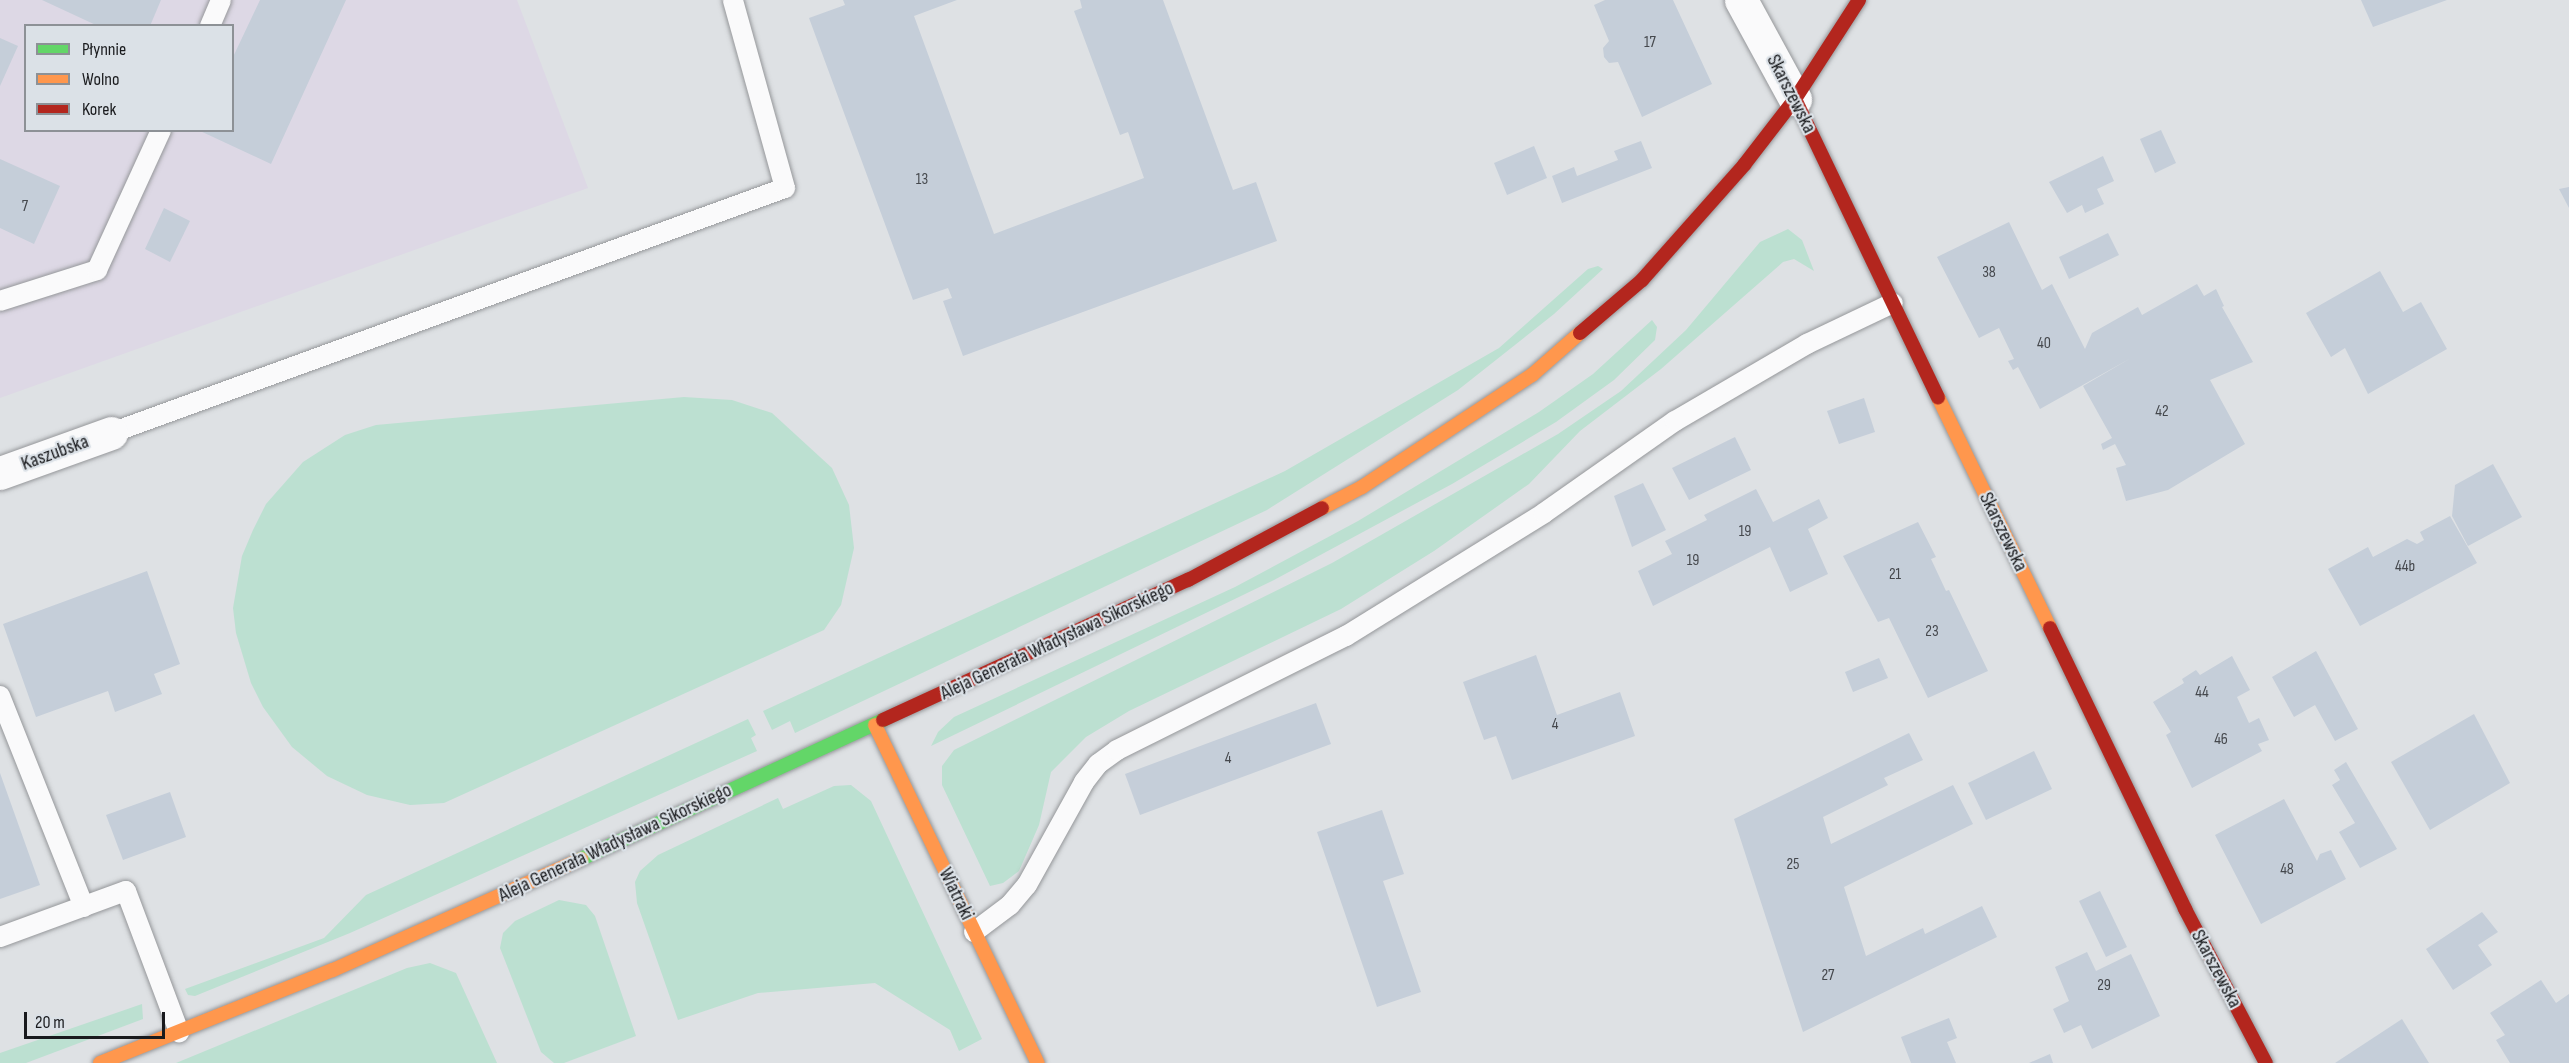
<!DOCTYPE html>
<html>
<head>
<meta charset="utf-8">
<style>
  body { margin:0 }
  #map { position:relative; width:2569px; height:1063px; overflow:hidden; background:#dee1e4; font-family:"Sofia Sans Condensed",sans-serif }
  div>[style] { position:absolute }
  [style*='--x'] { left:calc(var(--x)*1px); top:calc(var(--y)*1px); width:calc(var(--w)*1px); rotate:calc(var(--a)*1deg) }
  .medical>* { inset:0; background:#ddd8e5 }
  .green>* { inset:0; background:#bce0d1 }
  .building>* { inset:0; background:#c5ced9 }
  .roads { filter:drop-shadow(0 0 2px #95979a) drop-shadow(0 0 2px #95979a) }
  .lane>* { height:20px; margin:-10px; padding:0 10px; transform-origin:10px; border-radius:10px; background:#fafafb }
  .street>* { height:33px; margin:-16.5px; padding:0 16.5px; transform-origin:16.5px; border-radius:16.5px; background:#fafafb }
  .fast>* { height:14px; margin:-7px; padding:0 7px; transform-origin:7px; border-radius:7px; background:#63d668 }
  .slow>* { height:14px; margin:-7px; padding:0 7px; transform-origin:7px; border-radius:7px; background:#ff974d }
  .jam>* { height:14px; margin:-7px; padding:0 7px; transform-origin:7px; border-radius:7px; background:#b3261e }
  span { translate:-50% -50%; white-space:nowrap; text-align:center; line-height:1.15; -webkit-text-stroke:4.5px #dbe1e7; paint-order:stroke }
  .number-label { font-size:16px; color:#45484d }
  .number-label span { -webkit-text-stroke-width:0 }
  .street-label { font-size:20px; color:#191a1d }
  .legend { position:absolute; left:24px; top:24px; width:210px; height:108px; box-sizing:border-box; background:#dbe1e7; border:2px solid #8d9196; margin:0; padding:8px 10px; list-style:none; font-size:18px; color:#191a1d }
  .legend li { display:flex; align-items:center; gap:12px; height:30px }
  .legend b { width:30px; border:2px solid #8d9196 }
  .scale { position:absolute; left:24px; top:1012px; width:141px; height:27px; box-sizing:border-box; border:3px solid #191a1d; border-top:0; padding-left:8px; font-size:18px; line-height:21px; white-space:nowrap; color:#191a1d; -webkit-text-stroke:4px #dbe1e7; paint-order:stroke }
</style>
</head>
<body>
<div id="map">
  <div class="medical">
    <div style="clip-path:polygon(evenodd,0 0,517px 0,588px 188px,0 398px,0 0,26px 26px,232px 26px,232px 130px,26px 130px,26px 26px)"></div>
  </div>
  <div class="green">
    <div style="clip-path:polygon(1788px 229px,1802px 240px,1814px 271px,1794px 259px,1783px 262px,1661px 369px,1580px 431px,1529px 484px,1434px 551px,1341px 609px,1129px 711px,1086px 737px,1051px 772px,1039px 825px,1019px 871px,1003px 883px,990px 886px,942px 785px,942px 766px,954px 750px,1332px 563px,1558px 434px,1621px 391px,1686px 330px,1760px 242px)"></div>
    <div style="clip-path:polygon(1598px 266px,1603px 269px,1554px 314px,1458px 390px,1267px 510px,795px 733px,790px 721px,772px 730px,763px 711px,1285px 471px,1499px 348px,1588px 269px)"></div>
    <div style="clip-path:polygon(1652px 320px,1657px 327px,1655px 340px,1614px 380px,1556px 422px,1452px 484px,1274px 580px,931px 746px,938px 732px,954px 717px,1235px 587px,1358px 521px,1539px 412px,1593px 374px)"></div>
    <div style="clip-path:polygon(684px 397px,732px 400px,772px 413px,832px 468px,849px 505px,854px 548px,841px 605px,824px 630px,444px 803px,410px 805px,367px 795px,327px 776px,292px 747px,263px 707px,251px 683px,236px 633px,233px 608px,242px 556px,253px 530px,266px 504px,303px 462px,345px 435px,376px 425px)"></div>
    <div style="clip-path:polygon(748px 719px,756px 735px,751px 738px,757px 751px,350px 933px,195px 996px,188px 995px,185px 989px,324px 938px,366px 895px)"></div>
    <div style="clip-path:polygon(851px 785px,871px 801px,982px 1039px,959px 1051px,950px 1030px,875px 983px,758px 993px,678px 1020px,637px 903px,635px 882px,640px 871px,658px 855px,778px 798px,783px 809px,834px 786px)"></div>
    <div style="clip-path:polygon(559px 900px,586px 905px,595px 916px,636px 1036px,564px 1063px,554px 1063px,541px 1052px,500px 948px,503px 933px,515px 921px)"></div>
    <div style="clip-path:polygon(430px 963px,456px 973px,497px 1063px,176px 1063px,407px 968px)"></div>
    <div style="clip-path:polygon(142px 1004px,143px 1019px,26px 1063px,0 1063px,0 1053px)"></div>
  </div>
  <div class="building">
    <div style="clip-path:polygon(42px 0,161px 0,150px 26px,98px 26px)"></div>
    <div style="clip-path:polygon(260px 0,346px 0,271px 164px,198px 130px,232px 130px,232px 59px)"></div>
    <div style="clip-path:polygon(843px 0,957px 0,914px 16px,994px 234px,1144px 178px,1128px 132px,1120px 135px,1074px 11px,1082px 8px,1080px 0,1163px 0,1233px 190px,1256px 182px,1277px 241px,963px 356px,943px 301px,952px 298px,948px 288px,913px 300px,809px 18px,845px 5px)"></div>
    <div style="clip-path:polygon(1605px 0,1673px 0,1712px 84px,1642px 117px,1618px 62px,1609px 63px,1604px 57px,1603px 48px,1609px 41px,1594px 5px)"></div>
    <div style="clip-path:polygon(2361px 0,2447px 0,2373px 27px)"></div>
    <div style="clip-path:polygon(0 38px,18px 46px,0 86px)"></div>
    <div style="clip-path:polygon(2161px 130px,2176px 163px,2155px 173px,2140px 139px)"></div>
    <div style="clip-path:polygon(1641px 141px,1652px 168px,1562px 203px,1552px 176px,1574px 167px,1577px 176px,1618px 160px,1614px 151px)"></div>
    <div style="clip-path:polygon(1534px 146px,1547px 178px,1507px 195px,1494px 163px)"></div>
    <div style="clip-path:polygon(2103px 156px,2114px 181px,2097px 189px,2104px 204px,2085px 213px,2082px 205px,2067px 213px,2049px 182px)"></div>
    <div style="clip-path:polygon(0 159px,60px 186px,34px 244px,0 228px)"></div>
    <div style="clip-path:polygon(2569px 187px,2569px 208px,2559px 189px)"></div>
    <div style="clip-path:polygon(164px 208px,190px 221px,170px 262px,145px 249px)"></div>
    <div style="clip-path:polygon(2009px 222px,2042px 290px,2052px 284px,2085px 349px,2092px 333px,2138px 307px,2142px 315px,2197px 284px,2204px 296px,2216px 289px,2224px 306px,2222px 307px,2253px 362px,2210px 380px,2245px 444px,2168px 490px,2126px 501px,2116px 468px,2126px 465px,2115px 444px,2103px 450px,2101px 444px,2112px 438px,2083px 386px,2131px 358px,2040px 409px,2018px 367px,2013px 370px,2008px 361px,2014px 359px,1999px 328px,1979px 338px,1937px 257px)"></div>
    <div style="clip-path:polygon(2108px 233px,2119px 255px,2069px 279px,2059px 257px)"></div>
    <div style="clip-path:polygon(2380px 271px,2403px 312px,2421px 302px,2447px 349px,2368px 394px,2345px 348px,2331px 357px,2306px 313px)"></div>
    <div style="clip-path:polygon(1864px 398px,1875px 432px,1839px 444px,1827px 411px)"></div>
    <div style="clip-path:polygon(1735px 437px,1751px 470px,1689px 500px,1672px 468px)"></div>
    <div style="clip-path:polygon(2493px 464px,2522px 517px,2468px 546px,2452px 516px,2455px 485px)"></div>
    <div style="clip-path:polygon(1643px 483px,1666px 530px,1632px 547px,1614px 496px)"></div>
    <div style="clip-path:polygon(1756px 489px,1773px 522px,1819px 499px,1828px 518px,1808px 529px,1828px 574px,1790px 592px,1770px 547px,1653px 606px,1638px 571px,1672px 554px,1665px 541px,1707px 520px,1704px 515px)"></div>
    <div style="clip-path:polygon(2450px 516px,2477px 563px,2360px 626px,2328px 569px,2368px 547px,2373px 557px,2407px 539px,2417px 544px,2424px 540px,2420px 532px)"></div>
    <div style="clip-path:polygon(1918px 522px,1936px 557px,1931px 559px,1946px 591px,1949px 590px,1988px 671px,1928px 698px,1889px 618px,1878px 622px,1843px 556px)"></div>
    <div style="clip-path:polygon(147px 571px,180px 664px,154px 674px,162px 694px,115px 712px,108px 691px,36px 717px,3px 624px)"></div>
    <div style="clip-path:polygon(2316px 651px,2358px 729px,2335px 741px,2315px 705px,2294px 717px,2272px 677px)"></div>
    <div style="clip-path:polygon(1536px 655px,1557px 715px,1620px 692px,1635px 736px,1512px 780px,1496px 736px,1484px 740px,1463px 682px)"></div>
    <div style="clip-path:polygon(2232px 656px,2250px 690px,2237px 697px,2249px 723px,2259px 718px,2269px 740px,2258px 744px,2262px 751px,2192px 788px,2166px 735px,2171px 732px,2153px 702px,2184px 683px,2182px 679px,2196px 670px,2200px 675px)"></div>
    <div style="clip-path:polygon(1879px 658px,1888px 678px,1853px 692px,1845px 672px)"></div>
    <div style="clip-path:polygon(1316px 703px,1331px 744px,1140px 815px,1125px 774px)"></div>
    <div style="clip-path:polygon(2474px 714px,2510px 783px,2430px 830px,2391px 762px)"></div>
    <div style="clip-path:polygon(1909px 733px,1923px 760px,1884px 778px,1888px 785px,1823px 817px,1831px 844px,1953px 785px,1973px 824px,1844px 887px,1866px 956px,1923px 928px,1925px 934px,1982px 906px,1997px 937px,1803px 1032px,1734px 819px)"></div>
    <div style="clip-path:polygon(2034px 751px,2052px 789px,1986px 820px,1968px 783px)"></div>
    <div style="clip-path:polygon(2346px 762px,2397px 849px,2360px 868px,2339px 832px,2355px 823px,2332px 785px,2340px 780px,2334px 770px)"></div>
    <div style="clip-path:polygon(0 773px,40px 885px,0 899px)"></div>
    <div style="clip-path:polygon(170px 792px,186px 837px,123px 860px,106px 815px)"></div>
    <div style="clip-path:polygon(2284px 799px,2317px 861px,2320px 854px,2331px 850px,2346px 879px,2261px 924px,2215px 835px)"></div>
    <div style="clip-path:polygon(1382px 810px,1404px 874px,1383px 881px,1421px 992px,1377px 1007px,1317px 832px)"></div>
    <div style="clip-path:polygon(2100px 891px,2127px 947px,2106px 957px,2079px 901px)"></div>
    <div style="clip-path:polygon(2482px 912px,2498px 932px,2478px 945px,2492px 965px,2453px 990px,2426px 949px)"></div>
    <div style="clip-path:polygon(2087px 952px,2096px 971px,2131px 954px,2160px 1016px,2092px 1049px,2081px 1025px,2064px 1033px,2053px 1009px,2069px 1001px,2055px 967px)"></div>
    <div style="clip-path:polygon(2541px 980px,2556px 1003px,2569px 994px,2569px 1063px,2510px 1063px,2496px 1040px,2505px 1035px,2490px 1013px)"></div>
    <div style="clip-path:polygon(1949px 1018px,1957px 1038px,1947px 1042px,1956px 1063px,1911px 1063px,1901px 1037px)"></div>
    <div style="clip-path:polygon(2402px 1019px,2429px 1063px,2335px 1063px)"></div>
    <div style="clip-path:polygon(2050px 1054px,2053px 1063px,2029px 1063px)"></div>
  </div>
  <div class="roads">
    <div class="lane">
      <div style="--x:210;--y:26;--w:28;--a:-67"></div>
      <div style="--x:0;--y:301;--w:102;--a:-17.7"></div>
      <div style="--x:97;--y:270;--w:154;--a:-65.4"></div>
      <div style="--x:111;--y:433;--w:717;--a:-19.98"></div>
      <div style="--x:785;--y:188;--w:195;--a:-105.5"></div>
      <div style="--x:0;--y:696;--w:227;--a:68.3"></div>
      <div style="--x:974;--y:932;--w:45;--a:-36.9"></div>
      <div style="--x:1010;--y:905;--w:26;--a:-50"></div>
      <div style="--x:1027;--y:885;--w:118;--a:-61"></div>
      <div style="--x:1084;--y:782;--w:23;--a:-52"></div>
      <div style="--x:1098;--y:764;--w:24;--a:-36"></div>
      <div style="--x:1117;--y:750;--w:256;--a:-26.5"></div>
      <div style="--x:1346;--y:636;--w:233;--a:-31.8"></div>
      <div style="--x:1544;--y:513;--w:160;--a:-35.1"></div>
      <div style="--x:1675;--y:421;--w:153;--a:-30.3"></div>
      <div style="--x:1807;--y:344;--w:95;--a:-25.5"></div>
      <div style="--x:0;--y:937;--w:134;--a:-20.1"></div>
      <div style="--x:126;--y:891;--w:151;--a:69.4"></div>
    </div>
    <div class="street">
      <div style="--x:1741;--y:0;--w:113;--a:61.4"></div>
      <div style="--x:0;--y:473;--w:118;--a:-19.8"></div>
    </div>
    <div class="fast">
      <div style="--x:581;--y:859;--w:332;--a:-24.7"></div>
    </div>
    <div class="slow">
      <div style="--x:1938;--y:397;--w:257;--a:64.1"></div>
      <div style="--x:1322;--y:508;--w:45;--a:-27.7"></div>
      <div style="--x:1362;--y:487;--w:204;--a:-33.4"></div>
      <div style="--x:1532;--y:375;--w:64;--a:-41.2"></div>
      <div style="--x:875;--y:725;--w:375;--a:64.3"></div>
      <div style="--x:100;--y:1063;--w:251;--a:-21.8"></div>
      <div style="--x:333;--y:970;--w:272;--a:-24.1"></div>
    </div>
    <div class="jam">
      <div style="--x:1795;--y:99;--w:331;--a:64.4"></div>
      <div style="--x:1580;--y:333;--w:82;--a:-40.5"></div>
      <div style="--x:1642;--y:280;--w:154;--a:-48.4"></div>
      <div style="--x:1744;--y:165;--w:83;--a:-52.3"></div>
      <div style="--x:1795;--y:99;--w:118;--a:-57.1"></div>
      <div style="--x:2050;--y:628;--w:312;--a:64.3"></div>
      <div style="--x:2185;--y:909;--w:174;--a:62.3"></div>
      <div style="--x:883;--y:720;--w:336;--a:-24.7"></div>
      <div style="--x:1188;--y:580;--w:152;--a:-28.2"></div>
    </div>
  </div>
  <div class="number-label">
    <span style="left:1650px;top:43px">17</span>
    <span style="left:922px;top:180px">13</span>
    <span style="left:25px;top:207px">7</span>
    <span style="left:1989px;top:273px">38</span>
    <span style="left:2044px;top:344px">40</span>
    <span style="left:2162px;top:412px">42</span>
    <span style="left:1745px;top:532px">19</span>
    <span style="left:1693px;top:561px">19</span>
    <span style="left:2405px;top:567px">44b</span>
    <span style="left:1895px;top:575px">21</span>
    <span style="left:1932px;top:632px">23</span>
    <span style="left:2202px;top:693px">44</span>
    <span style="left:1555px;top:725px">4</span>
    <span style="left:2221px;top:740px">46</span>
    <span style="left:1228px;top:759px">4</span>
    <span style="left:1793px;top:865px">25</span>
    <span style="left:2287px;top:870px">48</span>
    <span style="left:1828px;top:976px">27</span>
    <span style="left:2104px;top:986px">29</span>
  </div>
  <div class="street-label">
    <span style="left:1791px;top:94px;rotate:63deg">Skarszewska</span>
    <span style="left:55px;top:453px;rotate:-20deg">Kaszubska</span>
    <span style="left:2003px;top:532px;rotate:64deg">Skarszewska</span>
    <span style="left:1057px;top:641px;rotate:-25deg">Aleja Generała Władysława Sikorskiego</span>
    <span style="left:615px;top:843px;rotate:-25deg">Aleja Generała Władysława Sikorskiego</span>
    <span style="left:956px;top:894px;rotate:64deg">Wiatraki</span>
    <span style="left:2216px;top:969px;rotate:62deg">Skarszewska</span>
  </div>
  <ul class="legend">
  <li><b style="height:8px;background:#63d668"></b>Płynnie</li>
  <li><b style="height:8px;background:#ff974d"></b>Wolno</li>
  <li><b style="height:8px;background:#b3261e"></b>Korek</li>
  </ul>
  <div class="scale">20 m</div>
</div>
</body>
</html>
